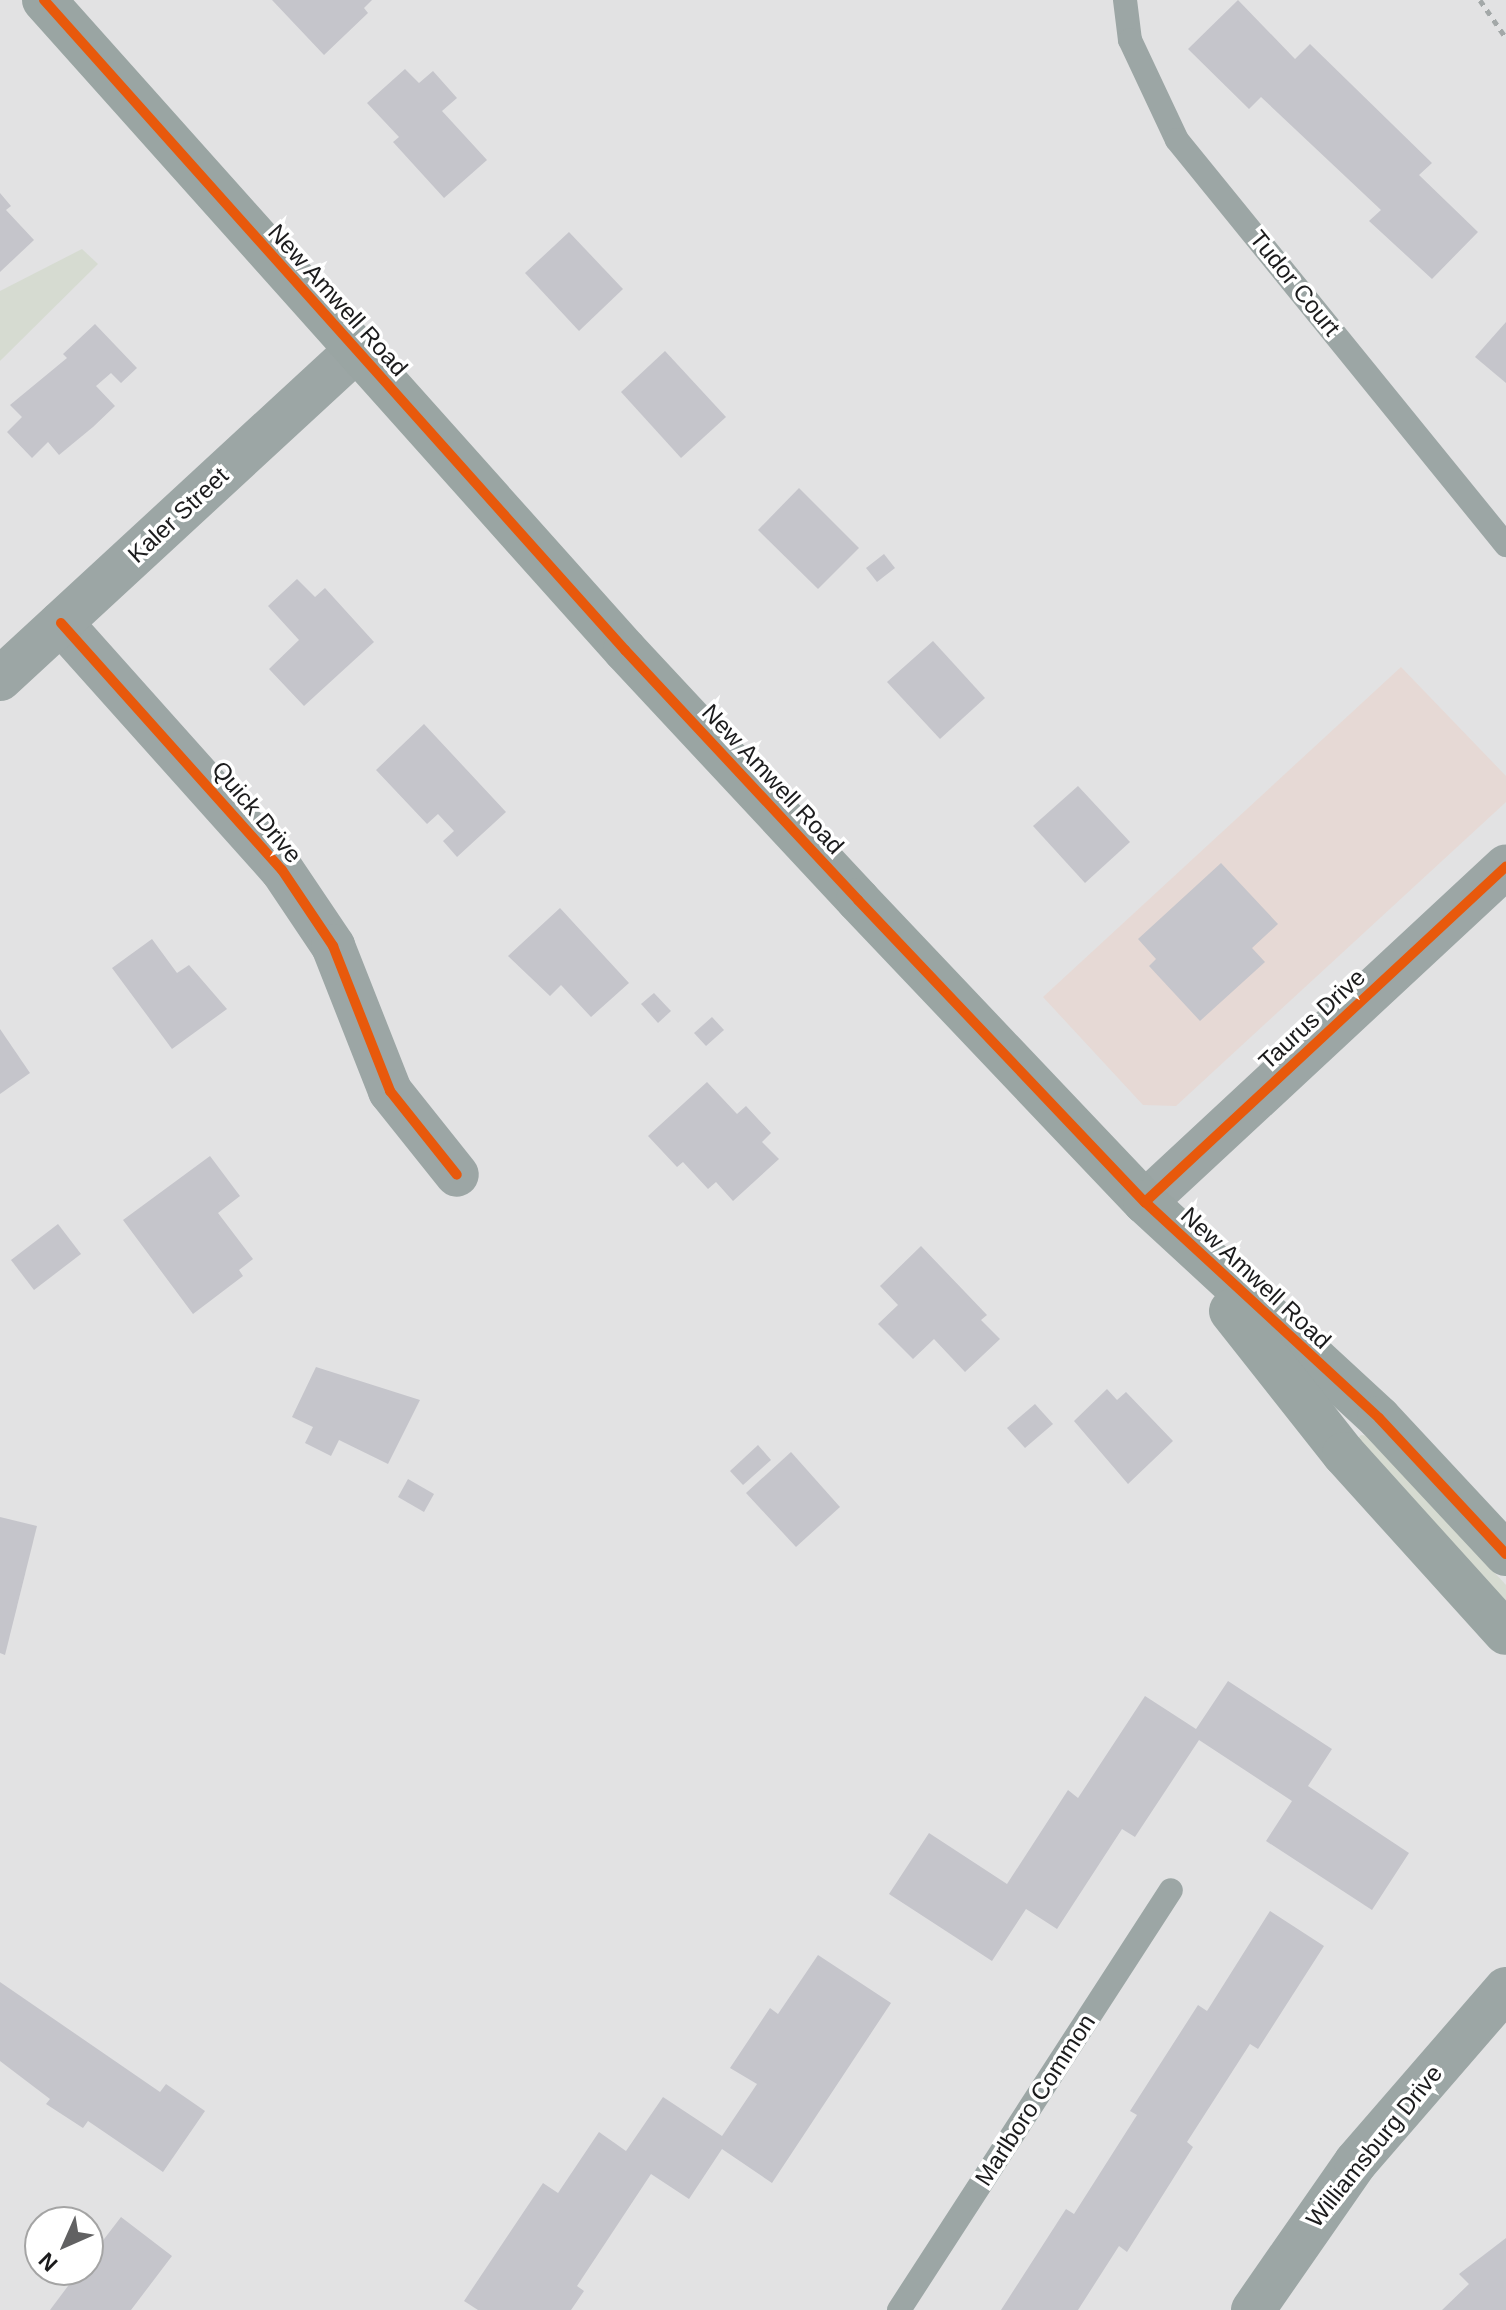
<!DOCTYPE html>
<html>
<head>
<meta charset="utf-8">
<style>
  body { margin:0 }
  #map { position:relative; width:1506px; height:2310px; overflow:hidden; background:#e2e2e3; font-family:Helvetica,sans-serif }
  div>[style] { position:absolute }
  [style*='--x'] { left:calc(var(--x)*1px); top:calc(var(--y)*1px); width:calc(var(--w)*1px); rotate:calc(var(--a)*1deg) }
  .commercial>* { inset:0; background:#e6d9d5 }
  .green>* { inset:0; background:#d6dbd1 }
  .building>* { inset:0; background:#c5c5cb }
  .path>* { height:5px; margin-top:-2.5px; transform-origin:0; background:repeating-linear-gradient(90deg,#a3a8a8 0 6px,transparent 0 12px) }
  .lane>* { height:24px; margin:-12px; padding:0 12px; transform-origin:12px; border-radius:12px; background:#9ca6a5 }
  .street>* { height:44px; margin:-22px; padding:0 22px; transform-origin:22px; border-radius:22px; background:#9ca6a5 }
  .secondary>* { height:44px; margin:-22px; padding:0 22px; transform-origin:22px; border-radius:22px; background:#9aa5a3 }
  .cycleway>* { height:10px; margin:-5px; padding:0 5px; transform-origin:5px; border-radius:5px; background:#e8590c }
  span { translate:-50% -50%; white-space:nowrap; text-align:center; line-height:1.15; -webkit-text-stroke:7px #fff; paint-order:stroke }
  .street-label { font-size:24px; color:#1b1b1c }
  .north { position:absolute; left:24px; top:2206px; width:80px; height:80px; box-sizing:border-box; background:#fff; border:2px solid #a4a4a4; border-radius:50%; rotate:225deg; font-size:22px; font-weight:700; line-height:32px; text-align:center; color:#1b1b1c }
  .north::after { content:''; display:block; margin:auto; width:28px; height:36px; background:#616162; clip-path:polygon(50% 0,100% 100%,50% 72%,0 100%) }
</style>
</head>
<body>
<div id="map">
  <div class="commercial">
    <div style="clip-path:polygon(1401px 667px,1506px 776px,1506px 802px,1176px 1106px,1143px 1105px,1043px 997px)"></div>
  </div>
  <div class="green">
    <div style="clip-path:polygon(82px 249px,98px 264px,0 361px,0 291px)"></div>
    <div style="clip-path:polygon(1361px 1435px,1369px 1436px,1506px 1585px,1506px 1606px,1357px 1439px)"></div>
  </div>
  <div class="building">
    <div style="clip-path:polygon(272px 0,372px 0,364px 8px,368px 13px,324px 55px)"></div>
    <div style="clip-path:polygon(1238px 0,1295px 59px,1310px 44px,1432px 163px,1419px 175px,1478px 232px,1432px 279px,1369px 221px,1381px 210px,1261px 97px,1249px 109px,1188px 49px)"></div>
    <div style="clip-path:polygon(405px 69px,419px 83px,433px 71px,457px 98px,442px 111px,487px 160px,444px 198px,393px 142px,399px 137px,367px 103px)"></div>
    <div style="clip-path:polygon(0 193px,11px 206px,6px 210px,34px 240px,0 272px)"></div>
    <div style="clip-path:polygon(569px 232px,623px 289px,579px 331px,525px 273px)"></div>
    <div style="clip-path:polygon(1506px 322px,1506px 383px,1475px 357px)"></div>
    <div style="clip-path:polygon(95px 324px,137px 368px,121px 383px,111px 373px,96px 386px,115px 406px,93px 427px,59px 455px,48px 442px,32px 458px,7px 432px,22px 417px,10px 405px,67px 358px,63px 354px)"></div>
    <div style="clip-path:polygon(665px 351px,726px 417px,681px 458px,621px 392px)"></div>
    <div style="clip-path:polygon(799px 488px,859px 548px,818px 589px,758px 530px)"></div>
    <div style="clip-path:polygon(884px 554px,895px 568px,877px 582px,866px 568px)"></div>
    <div style="clip-path:polygon(297px 579px,315px 597px,325px 588px,374px 642px,304px 706px,269px 669px,299px 640px,268px 606px)"></div>
    <div style="clip-path:polygon(933px 641px,985px 698px,940px 739px,887px 682px)"></div>
    <div style="clip-path:polygon(424px 724px,506px 812px,457px 857px,443px 841px,454px 831px,438px 814px,427px 824px,376px 770px)"></div>
    <div style="clip-path:polygon(1078px 786px,1130px 842px,1085px 883px,1033px 826px)"></div>
    <div style="clip-path:polygon(1221px 863px,1278px 924px,1252px 948px,1265px 962px,1200px 1021px,1149px 966px,1156px 959px,1138px 939px)"></div>
    <div style="clip-path:polygon(560px 908px,629px 983px,591px 1017px,561px 985px,550px 996px,508px 956px)"></div>
    <div style="clip-path:polygon(152px 939px,177px 973px,189px 965px,227px 1009px,172px 1049px,112px 968px)"></div>
    <div style="clip-path:polygon(654px 993px,671px 1011px,658px 1023px,641px 1004px)"></div>
    <div style="clip-path:polygon(712px 1017px,724px 1030px,706px 1046px,694px 1033px)"></div>
    <div style="clip-path:polygon(0 1029px,30px 1073px,0 1094px)"></div>
    <div style="clip-path:polygon(707px 1082px,737px 1114px,746px 1106px,771px 1133px,762px 1142px,779px 1159px,733px 1201px,716px 1182px,708px 1189px,683px 1162px,677px 1167px,648px 1136px)"></div>
    <div style="clip-path:polygon(210px 1156px,240px 1196px,218px 1213px,253px 1259px,239px 1270px,243px 1276px,193px 1314px,123px 1220px)"></div>
    <div style="clip-path:polygon(58px 1224px,81px 1254px,34px 1290px,11px 1260px)"></div>
    <div style="clip-path:polygon(921px 1246px,987px 1315px,981px 1320px,1000px 1339px,965px 1372px,934px 1339px,913px 1359px,878px 1324px,898px 1305px,880px 1286px)"></div>
    <div style="clip-path:polygon(316px 1367px,420px 1400px,388px 1464px,339px 1440px,331px 1456px,305px 1443px,313px 1427px,292px 1417px)"></div>
    <div style="clip-path:polygon(1107px 1389px,1117px 1400px,1126px 1392px,1173px 1441px,1128px 1484px,1074px 1421px)"></div>
    <div style="clip-path:polygon(1035px 1404px,1053px 1424px,1025px 1448px,1007px 1428px)"></div>
    <div style="clip-path:polygon(758px 1445px,771px 1460px,743px 1485px,730px 1471px)"></div>
    <div style="clip-path:polygon(791px 1452px,840px 1507px,796px 1547px,746px 1493px)"></div>
    <div style="clip-path:polygon(408px 1479px,434px 1494px,424px 1512px,398px 1497px)"></div>
    <div style="clip-path:polygon(0 1517px,37px 1526px,5px 1655px,0 1653px)"></div>
    <div style="clip-path:polygon(1228px 1681px,1332px 1749px,1308px 1786px,1409px 1853px,1372px 1910px,1266px 1841px,1292px 1801px,1199px 1740px,1135px 1837px,1122px 1829px,1057px 1929px,1026px 1909px,992px 1961px,889px 1894px,929px 1833px,1007px 1884px,1068px 1790px,1078px 1798px,1145px 1696px,1196px 1729px)"></div>
    <div style="clip-path:polygon(1270px 1911px,1324px 1946px,1258px 2049px,1250px 2044px,1187px 2142px,1193px 2147px,1127px 2252px,1119px 2246px,1078px 2310px,1001px 2310px,1066px 2209px,1074px 2214px,1137px 2115px,1130px 2111px,1198px 2005px,1207px 2011px)"></div>
    <div style="clip-path:polygon(818px 1955px,891px 2003px,772px 2183px,722px 2149px,689px 2199px,651px 2174px,577px 2286px,584px 2291px,571px 2310px,478px 2310px,464px 2301px,543px 2183px,558px 2193px,599px 2132px,626px 2151px,663px 2097px,722px 2136px,757px 2084px,730px 2068px,770px 2008px,778px 2014px)"></div>
    <div style="clip-path:polygon(0 1982px,160px 2092px,166px 2084px,205px 2111px,163px 2172px,88px 2121px,83px 2128px,46px 2104px,50px 2099px,0 2061px)"></div>
    <div style="clip-path:polygon(121px 2217px,172px 2256px,131px 2310px,50px 2310px,80px 2270px,88px 2270px,88px 2260px)"></div>
    <div style="clip-path:polygon(1506px 2238px,1506px 2310px,1442px 2310px,1469px 2284px,1459px 2274px)"></div>
  </div>
  <div class="path">
    <div style="--x:1480;--y:0;--w:46;--a:55.6"></div>
  </div>
  <div class="lane">
    <div style="--x:1125;--y:0;--w:40;--a:82.9"></div>
    <div style="--x:1130;--y:40;--w:110;--a:64.8"></div>
    <div style="--x:1177;--y:140;--w:522;--a:50.91"></div>
    <div style="--x:899;--y:2310;--w:500;--a:-57.07"></div>
  </div>
  <div class="street">
    <div style="--x:61;--y:623;--w:331;--a:48.2"></div>
    <div style="--x:282;--y:870;--w:92;--a:56.1"></div>
    <div style="--x:333;--y:946;--w:156;--a:68.5"></div>
    <div style="--x:390;--y:1091;--w:107;--a:51.4"></div>
    <div style="--x:0;--y:679;--w:485;--a:-42.7"></div>
    <div style="--x:1145;--y:1202;--w:493;--a:-42.9"></div>
    <div style="--x:1253;--y:2310;--w:180;--a:-55.2"></div>
    <div style="--x:1356;--y:2162;--w:229;--a:-49.1"></div>
  </div>
  <div class="secondary">
    <div style="--x:44;--y:0;--w:872;--a:48.21"></div>
    <div style="--x:625;--y:650;--w:342;--a:47"></div>
    <div style="--x:858;--y:900;--w:417;--a:46.5"></div>
    <div style="--x:1145;--y:1202;--w:318;--a:42.7"></div>
    <div style="--x:1379;--y:1418;--w:186;--a:47"></div>
    <div style="--x:1231;--y:1311;--w:182;--a:51.7"></div>
    <div style="--x:1344;--y:1454;--w:241;--a:47.9"></div>
  </div>
  <div class="cycleway">
    <div style="--x:44;--y:0;--w:872;--a:48.21"></div>
    <div style="--x:625;--y:650;--w:342;--a:47"></div>
    <div style="--x:858;--y:900;--w:417;--a:46.5"></div>
    <div style="--x:1145;--y:1202;--w:318;--a:42.7"></div>
    <div style="--x:1379;--y:1418;--w:186;--a:47"></div>
    <div style="--x:61;--y:623;--w:331;--a:48.2"></div>
    <div style="--x:282;--y:870;--w:92;--a:56.1"></div>
    <div style="--x:333;--y:946;--w:156;--a:68.5"></div>
    <div style="--x:390;--y:1091;--w:107;--a:51.4"></div>
    <div style="--x:1145;--y:1202;--w:493;--a:-42.9"></div>
  </div>
  <div class="street-label">
    <span style="left:1295px;top:283px;rotate:51deg">Tudor Court</span>
    <span style="left:338px;top:300px;rotate:48deg">New Amwell Road</span>
    <span style="left:178px;top:515px;rotate:-43deg">Kaler Street</span>
    <span style="left:773px;top:779px;rotate:47deg">New Amwell Road</span>
    <span style="left:257px;top:812px;rotate:50deg">Quick Drive</span>
    <span style="left:1312px;top:1019px;rotate:-43deg">Taurus Drive</span>
    <span style="left:1256px;top:1278px;rotate:43deg">New Amwell Road</span>
    <span style="left:1035px;top:2100px;rotate:-57deg">Marlboro Common</span>
    <span style="left:1374px;top:2146px;rotate:-51deg">Williamsburg Drive</span>
  </div>
  <div class="north">N</div>
</div>
</body>
</html>
